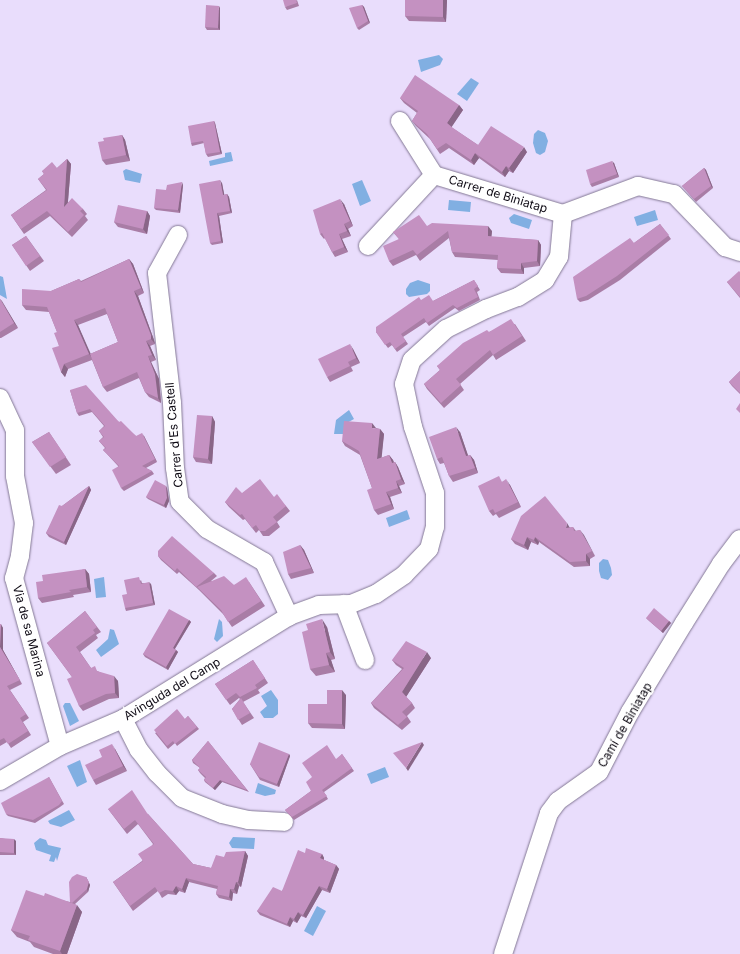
<!DOCTYPE html>
<html>
<head>
<meta charset="utf-8">
<style>
  body { margin:0 }
  #map { position:relative; width:740px; height:954px; overflow:hidden; background:#e9ddfc; font-family:Inter,sans-serif }
  div>[style] { position:absolute }
  [style*='--x'] { left:calc(var(--x)*1px); top:calc(var(--y)*1px); width:calc(var(--w)*1px); rotate:calc(var(--a)*1deg) }
  .water>* { inset:0; background:#81afe2 }
  .roads { filter:drop-shadow(0 0 1px #837894) drop-shadow(0 0 1px #837894) }
  .minor>* { height:18px; margin:-9px; padding:0 9px; transform-origin:9px; border-radius:9px; background:#fff }
  .wall>* { inset:0; background:#a97da6 }
  .shaded-wall>* { inset:0; background:#896687 }
  .building>* { inset:0; background:#c491c1 }
  span { translate:-50% -50%; white-space:nowrap; text-align:center; line-height:1.15; -webkit-text-stroke:4px #fff; paint-order:stroke }
  .street-label { font-size:12px; color:#0e0a14 }
</style>
</head>
<body>
<div id="map">
  <div class="water">
    <div style="clip-path:polygon(439px 55px,443px 59px,440px 65px,421px 72px,418px 60px)"></div>
    <div style="clip-path:polygon(471px 78px,479px 83px,467px 101px,457px 94px)"></div>
    <div style="clip-path:polygon(538px 130px,545px 133px,548px 141px,545px 152px,540px 155px,536px 153px,533px 143px,534px 134px)"></div>
    <div style="clip-path:polygon(231px 152px,233px 161px,210px 166px,209px 161px,225px 157px,225px 153px)"></div>
    <div style="clip-path:polygon(126px 169px,142px 174px,140px 183px,125px 180px,123px 171px)"></div>
    <div style="clip-path:polygon(362px 180px,371px 201px,360px 206px,352px 184px)"></div>
    <div style="clip-path:polygon(449px 200px,471px 202px,470px 212px,448px 210px)"></div>
    <div style="clip-path:polygon(655px 210px,658px 220px,637px 226px,634px 217px)"></div>
    <div style="clip-path:polygon(514px 214px,532px 220px,529px 229px,511px 223px,509px 218px)"></div>
    <div style="clip-path:polygon(0 276px,3px 277px,7px 299px,0 295px)"></div>
    <div style="clip-path:polygon(418px 280px,430px 284px,430px 291px,427px 294px,409px 297px,406px 294px,406px 289px,410px 283px)"></div>
    <div style="clip-path:polygon(349px 410px,354px 419px,345px 424px,344px 434px,334px 434px,336px 420px)"></div>
    <div style="clip-path:polygon(407px 510px,410px 519px,389px 527px,386px 518px)"></div>
    <div style="clip-path:polygon(603px 559px,608px 560px,611px 568px,612px 575px,608px 580px,601px 578px,599px 571px,599px 563px)"></div>
    <div style="clip-path:polygon(104px 577px,106px 597px,96px 598px,94px 579px)"></div>
    <div style="clip-path:polygon(219px 619px,222px 622px,223px 636px,217px 642px,214px 639px)"></div>
    <div style="clip-path:polygon(110px 629px,114px 630px,119px 644px,101px 657px,96px 650px,108px 639px)"></div>
    <div style="clip-path:polygon(271px 690px,278px 700px,278px 714px,273px 718px,264px 718px,260px 712px,267px 706px,261px 696px)"></div>
    <div style="clip-path:polygon(65px 703px,70px 703px,79px 721px,70px 726px,63px 706px)"></div>
    <div style="clip-path:polygon(80px 760px,87px 782px,77px 787px,67px 766px)"></div>
    <div style="clip-path:polygon(385px 767px,389px 777px,371px 784px,367px 774px)"></div>
    <div style="clip-path:polygon(258px 783px,276px 790px,275px 794px,265px 796px,255px 793px)"></div>
    <div style="clip-path:polygon(69px 810px,75px 820px,61px 827px,50px 824px,48px 821px)"></div>
    <div style="clip-path:polygon(233px 837px,255px 838px,254px 849px,232px 848px,229px 843px)"></div>
    <div style="clip-path:polygon(40px 838px,46px 840px,48px 845px,61px 848px,57px 861px,56px 857px,54px 862px,49px 861px,51px 855px,36px 850px,34px 843px)"></div>
    <div style="clip-path:polygon(317px 906px,326px 911px,313px 936px,304px 931px)"></div>
  </div>
  <div class="roads">
    <div class="minor">
      <div style="--x:400;--y:121;--w:64;--a:57.8"></div>
      <div style="--x:178;--y:235;--w:43;--a:118.9"></div>
      <div style="--x:157;--y:273;--w:131;--a:83.4"></div>
      <div style="--x:172;--y:403;--w:65;--a:87.4"></div>
      <div style="--x:175;--y:468;--w:34;--a:82"></div>
      <div style="--x:180;--y:502;--w:38;--a:45"></div>
      <div style="--x:207;--y:529;--w:66;--a:30.1"></div>
      <div style="--x:264;--y:562;--w:60;--a:65.2"></div>
      <div style="--x:368;--y:246;--w:97;--a:-47.1"></div>
      <div style="--x:434;--y:175;--w:135;--a:16.8"></div>
      <div style="--x:0;--y:398;--w:35;--a:65"></div>
      <div style="--x:15;--y:430;--w:46;--a:90"></div>
      <div style="--x:15;--y:476;--w:48;--a:79.2"></div>
      <div style="--x:24;--y:523;--w:33;--a:97"></div>
      <div style="--x:20;--y:556;--w:23;--a:105"></div>
      <div style="--x:14;--y:578;--w:174;--a:74.7"></div>
      <div style="--x:344;--y:604;--w:60;--a:69.4"></div>
      <div style="--x:123;--y:719;--w:35;--a:63"></div>
      <div style="--x:139;--y:750;--w:29;--a:52"></div>
      <div style="--x:157;--y:773;--w:35;--a:45"></div>
      <div style="--x:182;--y:798;--w:43;--a:21.8"></div>
      <div style="--x:222;--y:814;--w:27;--a:13"></div>
      <div style="--x:248;--y:820;--w:36;--a:3"></div>
      <div style="--x:0;--y:781;--w:69;--a:-30.3"></div>
      <div style="--x:60;--y:746;--w:69;--a:-23.2"></div>
      <div style="--x:123;--y:719;--w:195;--a:-31.8"></div>
      <div style="--x:289;--y:616;--w:32;--a:-20"></div>
      <div style="--x:319;--y:605;--w:32;--a:-2"></div>
      <div style="--x:351;--y:604;--w:27;--a:-22"></div>
      <div style="--x:376;--y:594;--w:34;--a:-34"></div>
      <div style="--x:404;--y:575;--w:36;--a:-46"></div>
      <div style="--x:429;--y:549;--w:23;--a:-75"></div>
      <div style="--x:435;--y:527;--w:34;--a:-90"></div>
      <div style="--x:435;--y:493;--w:70;--a:-108.4"></div>
      <div style="--x:413;--y:427;--w:44;--a:-101.8"></div>
      <div style="--x:404;--y:384;--w:25;--a:-72"></div>
      <div style="--x:412;--y:360;--w:46;--a:-42.4"></div>
      <div style="--x:446;--y:329;--w:45;--a:-26.6"></div>
      <div style="--x:486;--y:309;--w:34;--a:-21"></div>
      <div style="--x:518;--y:297;--w:32;--a:-32"></div>
      <div style="--x:545;--y:280;--w:27;--a:-59"></div>
      <div style="--x:559;--y:257;--w:43;--a:-84.7"></div>
      <div style="--x:563;--y:214;--w:80;--a:-20.5"></div>
      <div style="--x:638;--y:186;--w:37;--a:13"></div>
      <div style="--x:674;--y:194;--w:74;--a:46.1"></div>
      <div style="--x:725;--y:247;--w:16;--a:18"></div>
      <div style="--x:503;--y:954;--w:148;--a:-71.9"></div>
      <div style="--x:549;--y:813;--w:15;--a:-53"></div>
      <div style="--x:558;--y:801;--w:50;--a:-35.3"></div>
      <div style="--x:599;--y:772;--w:68;--a:-62.7"></div>
      <div style="--x:630;--y:712;--w:104;--a:-58.8"></div>
      <div style="--x:684;--y:623;--w:70;--a:-57.9"></div>
      <div style="--x:721;--y:564;--w:31;--a:-53"></div>
    </div>
  </div>
  <div class="wall">
    <div style="clip-path:polygon(297px 0,299px 6px,287px 10px,285px 7px)"></div>
    <div style="clip-path:polygon(405px 0,447px 0,446px 22px,409px 21px,405px 16px)"></div>
    <div style="clip-path:polygon(362px 5px,364px 7px,370px 23px,359px 30px,357px 28px)"></div>
    <div style="clip-path:polygon(220px 8px,220px 30px,207px 30px,205px 27px)"></div>
    <div style="clip-path:polygon(400px 98px,459px 105px,463px 110px,451px 127px,478px 145px,527px 152px,513px 173px,509px 171px,505px 177px,479px 158px,474px 165px,449px 148px,440px 154px,430px 139px,416px 126px,412px 121px,417px 113px,404px 103px)"></div>
    <div style="clip-path:polygon(214px 121px,215px 123px,222px 154px,208px 157px,206px 154px,204px 143px,192px 146px,191px 143px)"></div>
    <div style="clip-path:polygon(122px 135px,125px 140px,130px 161px,106px 165px,102px 160px,104px 141px)"></div>
    <div style="clip-path:polygon(67px 159px,71px 164px,68px 202px,83px 209px,87px 214px,85px 216px,88px 220px,72px 237px,50px 216px,24px 234px,11px 215px,46px 190px,38px 179px,44px 174px,42px 171px,57px 168px)"></div>
    <div style="clip-path:polygon(614px 163px,619px 177px,592px 187px,590px 184px)"></div>
    <div style="clip-path:polygon(704px 168px,706px 170px,713px 188px,696px 202px,682px 186px)"></div>
    <div style="clip-path:polygon(222px 183px,224px 195px,227px 194px,229px 197px,232px 213px,219px 216px,223px 243px,212px 245px,210px 243px)"></div>
    <div style="clip-path:polygon(183px 185px,180px 213px,156px 210px,154px 208px,166px 190px)"></div>
    <div style="clip-path:polygon(344px 204px,353px 226px,348px 229px,351px 236px,342px 239px,348px 252px,335px 257px,332px 252px,325px 238px,324px 239px,320px 234px)"></div>
    <div style="clip-path:polygon(147px 211px,150px 216px,147px 234px,118px 227px,114px 222px)"></div>
    <div style="clip-path:polygon(660px 224px,671px 239px,620px 280px,588px 300px,580px 302px,577px 299px,634px 243px)"></div>
    <div style="clip-path:polygon(427px 226px,492px 231px,491px 237px,538px 240px,541px 245px,540px 266px,524px 268px,524px 274px,501px 273px,497px 268px,498px 260px,455px 257px,452px 252px,449px 238px,420px 261px,416px 255px,393px 266px,389px 261px,399px 239px,393px 232px)"></div>
    <div style="clip-path:polygon(26px 236px,44px 261px,30px 271px,12px 245px)"></div>
    <div style="clip-path:polygon(evenodd,129px 259px,133px 264px,144px 293px,138px 296px,154px 340px,155px 344px,150px 346px,156px 360px,151px 362px,159px 379px,161px 403px,149px 397px,145px 392px,139px 378px,107px 392px,103px 387px,92px 360px,68px 369px,65px 377px,61px 372px,59px 346px,57px 332px,49px 312px,26px 310px,22px 305px,51px 291px,79px 279px,81px 281px,129px 259px,107px 314px,118px 342px,90px 354px,78px 325px,107px 314px)"></div>
    <div style="clip-path:polygon(740px 272px,740px 298px,727px 282px)"></div>
    <div style="clip-path:polygon(474px 280px,480px 290px,477px 292px,480px 300px,459px 311px,455px 308px,429px 326px,426px 322px,403px 337px,408px 344px,397px 352px,392px 345px,388px 348px,376px 332px,421px 300px,433px 301px)"></div>
    <div style="clip-path:polygon(0 299px,18px 328px,1px 338px,0 338px)"></div>
    <div style="clip-path:polygon(515px 324px,526px 341px,496px 360px,493px 355px,460px 384px,464px 390px,444px 408px,427px 389px,424px 384px,440px 370px,437px 366px,489px 332px)"></div>
    <div style="clip-path:polygon(353px 349px,360px 363px,351px 367px,353px 371px,330px 382px,327px 377px)"></div>
    <div style="clip-path:polygon(740px 371px,740px 394px,732px 386px,729px 382px)"></div>
    <div style="clip-path:polygon(70px 390px,119px 422px,136px 436px,144px 436px,157px 462px,146px 468px,152px 471px,154px 474px,124px 491px,121px 488px,118px 466px,106px 453px,103px 450px,105px 448px,99px 441px,103px 437px,99px 431px,104px 426px,92px 412px,79px 416px,77px 413px)"></div>
    <div style="clip-path:polygon(212px 416px,215px 422px,212px 464px,196px 462px,193px 457px)"></div>
    <div style="clip-path:polygon(376px 428px,380px 429px,384px 434px,381px 458px,389px 455px,393px 460px,394px 462px,395px 462px,398px 467px,405px 484px,399px 486px,402px 493px,390px 497px,394px 509px,378px 515px,374px 510px,372px 488px,360px 455px,345px 446px,342px 441px)"></div>
    <div style="clip-path:polygon(49px 432px,71px 465px,56px 474px,32px 442px)"></div>
    <div style="clip-path:polygon(460px 432px,468px 456px,470px 455px,474px 460px,478px 473px,453px 482px,449px 476px,444px 463px,440px 464px,437px 459px)"></div>
    <div style="clip-path:polygon(503px 481px,510px 485px,521px 507px,499px 518px,496px 514px,493px 516px,489px 511px)"></div>
    <div style="clip-path:polygon(89px 486px,91px 490px,66px 545px,49px 537px,46px 533px,62px 506px)"></div>
    <div style="clip-path:polygon(167px 488px,169px 501px,166px 508px,148px 499px,146px 497px)"></div>
    <div style="clip-path:polygon(242px 493px,274px 497px,286px 506px,290px 511px,277px 522px,280px 527px,269px 536px,263px 536px,259px 530px,256px 533px,245px 519px,243px 520px,229px 507px,225px 502px)"></div>
    <div style="clip-path:polygon(573px 527px,576px 531px,580px 530px,595px 556px,590px 559px,590px 566px,574px 567px,539px 542px,538px 545px,531px 542px,528px 550px,515px 544px,511px 539px)"></div>
    <div style="clip-path:polygon(300px 545px,304px 550px,314px 573px,291px 579px,288px 574px)"></div>
    <div style="clip-path:polygon(158px 556px,214px 573px,217px 576px,211px 581px,234px 585px,249px 582px,265px 606px,232px 627px,223px 614px,199px 590px,179px 572px,177px 574px,161px 560px)"></div>
    <div style="clip-path:polygon(85px 569px,89px 574px,91px 592px,73px 595px,74px 597px,42px 603px,38px 598px,43px 581px)"></div>
    <div style="clip-path:polygon(141px 580px,142px 583px,151px 584px,155px 605px,126px 611px,125px 608px,127px 594px)"></div>
    <div style="clip-path:polygon(85px 611px,101px 632px,96px 635px,98px 638px,80px 652px,91px 668px,118px 681px,119px 698px,109px 699px,83px 711px,79px 706px,72px 677px,47px 643px)"></div>
    <div style="clip-path:polygon(646px 618px,669px 621px,671px 623px,663px 633px,648px 620px)"></div>
    <div style="clip-path:polygon(189px 620px,191px 622px,175px 649px,178px 652px,168px 670px,145px 657px,143px 654px)"></div>
    <div style="clip-path:polygon(0 624px,3px 628px,3px 650px,22px 684px,10px 690px,29px 718px,23px 722px,31px 735px,11px 748px,7px 742px,0 746px)"></div>
    <div style="clip-path:polygon(327px 627px,335px 659px,331px 660px,335px 672px,316px 676px,310px 669px)"></div>
    <div style="clip-path:polygon(431px 658px,406px 697px,412px 703px,415px 708px,407px 716px,411px 722px,402px 730px,374px 708px,371px 703px,402px 669px,396px 665px,392px 660px)"></div>
    <div style="clip-path:polygon(253px 660px,268px 683px,258px 690px,260px 693px,243px 702px,254px 718px,242px 725px,232px 709px,240px 699px,239px 698px,230px 705px,215px 684px)"></div>
    <div style="clip-path:polygon(346px 695px,345px 729px,312px 728px,308px 723px,327px 704px)"></div>
    <div style="clip-path:polygon(188px 716px,199px 729px,177px 746px,175px 743px,168px 749px,155px 733px,185px 719px)"></div>
    <div style="clip-path:polygon(208px 741px,249px 792px,222px 782px,215px 790px,205px 782px,204px 780px,205px 778px,200px 773px,198px 770px,200px 768px,193px 763px,192px 760px)"></div>
    <div style="clip-path:polygon(115px 749px,127px 771px,96px 785px,93px 780px,102px 757px)"></div>
    <div style="clip-path:polygon(289px 754px,290px 756px,279px 787px,260px 780px,250px 764px)"></div>
    <div style="clip-path:polygon(342px 754px,354px 771px,324px 792px,328px 799px,294px 820px,285px 810px,311px 791px)"></div>
    <div style="clip-path:polygon(49px 777px,64px 804px,60px 807px,35px 823px,8px 816px,6px 814px)"></div>
    <div style="clip-path:polygon(108px 809px,148px 814px,193px 864px,211px 868px,224px 857px,245px 851px,248px 856px,241px 887px,239px 886px,237px 894px,233px 893px,232px 901px,219px 898px,216px 894px,217px 889px,189px 882px,185px 893px,179px 891px,176px 895px,168px 894px,162px 898px,158px 891px,133px 911px,113px 882px,142px 861px,153px 844px,138px 824px,127px 834px)"></div>
    <div style="clip-path:polygon(0 838px,16px 841px,16px 855px,0 855px)"></div>
    <div style="clip-path:polygon(305px 853px,322px 854px,324px 858px,324px 860px,336px 865px,339px 869px,330px 893px,322px 890px,306px 918px,301px 916px,297px 923px,293px 921px,290px 927px,260px 915px,257px 911px,282px 891px)"></div>
    <div style="clip-path:polygon(86px 877px,90px 885px,88px 892px,75px 904px,82px 912px,67px 954px,53px 954px,34px 947px,30px 942px,17px 937px,11px 930px,44px 896px,70px 902px)"></div>
  </div>
  <div class="shaded-wall">
    <div style="clip-path:polygon(443px 0,447px 0,446px 22px,443px 17px)"></div>
    <div style="clip-path:polygon(362px 5px,364px 7px,370px 23px,368px 21px)"></div>
    <div style="clip-path:polygon(219px 6px,220px 8px,220px 30px,218px 28px)"></div>
    <div style="clip-path:polygon(459px 105px,463px 110px,451px 128px,447px 123px)"></div>
    <div style="clip-path:polygon(214px 121px,215px 123px,222px 154px,220px 152px)"></div>
    <div style="clip-path:polygon(122px 135px,125px 140px,130px 161px,126px 155px)"></div>
    <div style="clip-path:polygon(524px 147px,527px 152px,513px 173px,509px 168px)"></div>
    <div style="clip-path:polygon(475px 153px,479px 158px,474px 165px,471px 160px)"></div>
    <div style="clip-path:polygon(67px 159px,71px 164px,67px 212px,64px 207px)"></div>
    <div style="clip-path:polygon(612px 161px,614px 163px,619px 177px,617px 174px)"></div>
    <div style="clip-path:polygon(506px 166px,509px 171px,505px 177px,502px 172px)"></div>
    <div style="clip-path:polygon(704px 168px,706px 170px,713px 188px,711px 186px)"></div>
    <div style="clip-path:polygon(220px 180px,222px 183px,225px 198px,223px 195px)"></div>
    <div style="clip-path:polygon(182px 182px,183px 185px,180px 213px,178px 210px)"></div>
    <div style="clip-path:polygon(227px 194px,229px 197px,232px 213px,230px 211px)"></div>
    <div style="clip-path:polygon(340px 199px,344px 204px,353px 226px,350px 221px)"></div>
    <div style="clip-path:polygon(147px 211px,150px 216px,147px 234px,143px 229px)"></div>
    <div style="clip-path:polygon(217px 213px,219px 216px,223px 243px,221px 241px)"></div>
    <div style="clip-path:polygon(344px 224px,348px 229px,351px 236px,347px 231px)"></div>
    <div style="clip-path:polygon(488px 226px,492px 231px,491px 241px,488px 236px)"></div>
    <div style="clip-path:polygon(339px 234px,342px 239px,348px 252px,344px 247px)"></div>
    <div style="clip-path:polygon(538px 240px,541px 245px,540px 266px,537px 261px)"></div>
    <div style="clip-path:polygon(129px 259px,133px 264px,144px 293px,141px 288px)"></div>
    <div style="clip-path:polygon(521px 263px,524px 268px,524px 274px,521px 269px)"></div>
    <div style="clip-path:polygon(134px 291px,138px 296px,154px 340px,155px 344px,151px 339px)"></div>
    <div style="clip-path:polygon(0 299px,2px 301px,18px 328px,14px 323px)"></div>
    <div style="clip-path:polygon(74px 320px,78px 325px,93px 359px,89px 354px)"></div>
    <div style="clip-path:polygon(146px 341px,150px 346px,156px 360px,152px 355px)"></div>
    <div style="clip-path:polygon(350px 344px,353px 349px,360px 363px,356px 358px)"></div>
    <div style="clip-path:polygon(148px 356px,151px 362px,159px 379px,161px 403px,158px 398px)"></div>
    <div style="clip-path:polygon(64px 364px,68px 369px,65px 377px,61px 372px)"></div>
    <div style="clip-path:polygon(212px 416px,215px 422px,212px 464px,208px 459px)"></div>
    <div style="clip-path:polygon(372px 423px,376px 428px,372px 428px)"></div>
    <div style="clip-path:polygon(456px 427px,460px 432px,470px 461px,466px 456px)"></div>
    <div style="clip-path:polygon(380px 429px,384px 434px,381px 464px,377px 459px)"></div>
    <div style="clip-path:polygon(142px 433px,144px 436px,157px 462px,155px 459px)"></div>
    <div style="clip-path:polygon(389px 455px,393px 460px,395px 468px,392px 463px)"></div>
    <div style="clip-path:polygon(470px 455px,474px 460px,478px 473px,475px 468px)"></div>
    <div style="clip-path:polygon(395px 462px,398px 467px,405px 484px,401px 479px)"></div>
    <div style="clip-path:polygon(506px 479px,510px 485px,521px 507px,518px 502px)"></div>
    <div style="clip-path:polygon(396px 481px,399px 486px,402px 493px,398px 488px)"></div>
    <div style="clip-path:polygon(89px 486px,91px 490px,66px 545px,64px 542px)"></div>
    <div style="clip-path:polygon(166px 486px,167px 488px,169px 501px,166px 508px,164px 505px)"></div>
    <div style="clip-path:polygon(386px 492px,390px 497px,394px 509px,391px 504px)"></div>
    <div style="clip-path:polygon(567px 523px,570px 528px,566px 528px)"></div>
    <div style="clip-path:polygon(580px 530px,584px 535px,595px 556px,592px 551px)"></div>
    <div style="clip-path:polygon(527px 537px,531px 542px,528px 550px,524px 545px)"></div>
    <div style="clip-path:polygon(535px 537px,539px 542px,538px 545px,534px 540px)"></div>
    <div style="clip-path:polygon(300px 545px,304px 550px,314px 573px,311px 568px)"></div>
    <div style="clip-path:polygon(586px 554px,590px 559px,590px 566px,586px 561px)"></div>
    <div style="clip-path:polygon(85px 569px,89px 574px,91px 592px,87px 587px)"></div>
    <div style="clip-path:polygon(149px 582px,151px 584px,155px 605px,153px 603px)"></div>
    <div style="clip-path:polygon(322px 619px,327px 627px,335px 659px,330px 652px)"></div>
    <div style="clip-path:polygon(189px 620px,191px 622px,174px 650px,173px 648px)"></div>
    <div style="clip-path:polygon(669px 621px,671px 623px,663px 633px,661px 631px)"></div>
    <div style="clip-path:polygon(1px 624px,3px 628px,3px 650px,22px 684px,0 647px)"></div>
    <div style="clip-path:polygon(176px 650px,178px 652px,168px 670px,166px 667px)"></div>
    <div style="clip-path:polygon(427px 652px,431px 658px,406px 697px,402px 692px)"></div>
    <div style="clip-path:polygon(326px 653px,331px 660px,335px 672px,329px 665px)"></div>
    <div style="clip-path:polygon(114px 676px,118px 681px,119px 698px,115px 693px)"></div>
    <div style="clip-path:polygon(342px 690px,346px 695px,345px 729px,342px 724px)"></div>
    <div style="clip-path:polygon(422px 742px,424px 745px,408px 771px,406px 768px)"></div>
    <div style="clip-path:polygon(112px 744px,115px 749px,127px 771px,123px 766px)"></div>
    <div style="clip-path:polygon(289px 754px,290px 756px,279px 787px,277px 784px)"></div>
    <div style="clip-path:polygon(220px 780px,222px 782px,215px 790px,213px 788px)"></div>
    <div style="clip-path:polygon(14px 839px,16px 841px,16px 855px,14px 853px)"></div>
    <div style="clip-path:polygon(245px 851px,248px 856px,241px 887px,238px 882px)"></div>
    <div style="clip-path:polygon(322px 854px,324px 858px,323px 862px,320px 858px)"></div>
    <div style="clip-path:polygon(336px 865px,339px 869px,330px 893px,327px 889px)"></div>
    <div style="clip-path:polygon(86px 877px,90px 885px,88px 892px,87px 889px)"></div>
    <div style="clip-path:polygon(186px 878px,189px 882px,185px 893px,182px 889px)"></div>
    <div style="clip-path:polygon(236px 882px,239px 886px,237px 894px,234px 889px)"></div>
    <div style="clip-path:polygon(176px 886px,179px 891px,176px 895px,173px 891px)"></div>
    <div style="clip-path:polygon(319px 886px,322px 890px,306px 918px,303px 915px)"></div>
    <div style="clip-path:polygon(230px 889px,233px 893px,232px 901px,229px 897px)"></div>
    <div style="clip-path:polygon(77px 905px,82px 912px,67px 954px,62px 954px,60px 951px)"></div>
    <div style="clip-path:polygon(298px 912px,301px 916px,297px 923px,294px 919px)"></div>
    <div style="clip-path:polygon(290px 917px,293px 921px,290px 927px,287px 924px)"></div>
  </div>
  <div class="building">
    <div style="clip-path:polygon(283px 0,296px 0,297px 3px,285px 7px)"></div>
    <div style="clip-path:polygon(405px 0,443px 0,443px 17px,405px 16px)"></div>
    <div style="clip-path:polygon(206px 5px,219px 6px,218px 28px,205px 27px)"></div>
    <div style="clip-path:polygon(362px 5px,368px 21px,357px 28px,349px 8px)"></div>
    <div style="clip-path:polygon(415px 75px,459px 105px,447px 123px,453px 128px,478px 145px,491px 126px,524px 147px,509px 168px,506px 166px,502px 172px,475px 153px,471px 160px,446px 143px,437px 149px,427px 134px,412px 121px,418px 111px,400px 98px)"></div>
    <div style="clip-path:polygon(214px 121px,220px 152px,206px 154px,203px 141px,191px 143px,188px 126px)"></div>
    <div style="clip-path:polygon(122px 135px,126px 155px,102px 160px,98px 142px,104px 141px,103px 138px)"></div>
    <div style="clip-path:polygon(67px 159px,64px 207px,72px 198px,83px 209px,80px 211px,84px 215px,68px 232px,47px 211px,21px 229px,11px 215px,47px 190px,38px 179px,44px 174px,42px 171px,52px 162px,57px 168px)"></div>
    <div style="clip-path:polygon(612px 161px,617px 174px,590px 184px,586px 170px)"></div>
    <div style="clip-path:polygon(704px 168px,711px 186px,694px 199px,682px 186px)"></div>
    <div style="clip-path:polygon(220px 180px,223px 195px,227px 194px,230px 211px,217px 213px,221px 241px,210px 243px,199px 184px)"></div>
    <div style="clip-path:polygon(182px 182px,178px 210px,154px 208px,156px 189px,166px 190px,167px 185px)"></div>
    <div style="clip-path:polygon(340px 199px,350px 221px,344px 224px,347px 231px,339px 234px,344px 247px,332px 252px,322px 233px,320px 234px,313px 210px)"></div>
    <div style="clip-path:polygon(118px 205px,147px 211px,143px 229px,114px 222px)"></div>
    <div style="clip-path:polygon(419px 215px,427px 226px,432px 223px,488px 226px,488px 236px,538px 240px,537px 261px,521px 263px,521px 269px,497px 268px,498px 255px,452px 252px,448px 231px,417px 255px,413px 250px,389px 261px,383px 246px,399px 239px,393px 232px)"></div>
    <div style="clip-path:polygon(660px 224px,669px 235px,617px 276px,586px 296px,577px 299px,573px 277px,630px 238px,634px 243px)"></div>
    <div style="clip-path:polygon(26px 236px,40px 256px,26px 266px,12px 245px)"></div>
    <div style="clip-path:polygon(129px 259px,141px 288px,134px 291px,151px 335px,151px 339px,146px 341px,152px 355px,148px 356px,155px 374px,158px 398px,145px 392px,137px 372px,103px 387px,90px 354px,118px 342px,105px 308px,74px 320px,89px 354px,64px 364px,61px 372px,52px 348px,59px 346px,54px 333px,57px 332px,47px 307px,22px 305px,22px 289px,51px 291px,79px 279px,81px 282px)"></div>
    <div style="clip-path:polygon(739px 271px,740px 272px,740px 297px,727px 282px)"></div>
    <div style="clip-path:polygon(474px 280px,478px 286px,474px 289px,478px 297px,457px 308px,453px 305px,427px 323px,424px 318px,401px 334px,406px 341px,395px 349px,390px 342px,385px 345px,376px 332px,376px 327px,419px 297px,421px 300px,429px 295px,433px 301px)"></div>
    <div style="clip-path:polygon(0 299px,14px 323px,0 332px)"></div>
    <div style="clip-path:polygon(511px 319px,522px 336px,493px 355px,490px 350px,456px 379px,461px 385px,441px 403px,424px 384px,440px 370px,437px 366px,463px 343px,487px 330px,489px 332px)"></div>
    <div style="clip-path:polygon(350px 344px,356px 358px,348px 362px,350px 366px,327px 377px,318px 359px)"></div>
    <div style="clip-path:polygon(740px 371px,740px 393px,729px 382px)"></div>
    <div style="clip-path:polygon(86px 385px,119px 422px,121px 421px,136px 436px,142px 433px,155px 459px,142px 466px,152px 471px,121px 488px,112px 470px,119px 466px,103px 450px,106px 448px,99px 441px,104px 437px,99px 431px,105px 426px,90px 409px,77px 413px,70px 390px)"></div>
    <div style="clip-path:polygon(740px 403px,740px 413px,736px 409px)"></div>
    <div style="clip-path:polygon(197px 415px,212px 416px,208px 459px,193px 457px)"></div>
    <div style="clip-path:polygon(344px 421px,372px 423px,372px 428px,380px 429px,377px 459px,389px 455px,392px 463px,395px 462px,401px 479px,396px 481px,398px 488px,386px 492px,391px 504px,374px 510px,367px 490px,372px 488px,359px 451px,342px 441px)"></div>
    <div style="clip-path:polygon(456px 427px,466px 456px,470px 455px,475px 468px,449px 476px,442px 457px,437px 459px,429px 437px)"></div>
    <div style="clip-path:polygon(49px 432px,66px 457px,50px 467px,32px 442px)"></div>
    <div style="clip-path:polygon(499px 476px,502px 482px,506px 479px,518px 502px,495px 513px,493px 509px,489px 511px,478px 486px)"></div>
    <div style="clip-path:polygon(260px 479px,274px 497px,277px 494px,286px 506px,273px 517px,277px 522px,265px 531px,260px 531px,256px 525px,252px 528px,242px 514px,240px 515px,225px 502px,236px 487px,242px 493px)"></div>
    <div style="clip-path:polygon(155px 480px,166px 486px,167px 498px,164px 505px,146px 497px)"></div>
    <div style="clip-path:polygon(89px 486px,64px 542px,46px 533px,59px 505px,62px 506px)"></div>
    <div style="clip-path:polygon(545px 496px,567px 523px,566px 528px,573px 527px,574px 531px,580px 530px,592px 551px,586px 554px,586px 561px,570px 562px,535px 537px,534px 540px,527px 537px,524px 545px,511px 539px,521px 516px)"></div>
    <div style="clip-path:polygon(172px 536px,214px 573px,196px 587px,177px 568px,175px 571px,158px 556px,158px 551px)"></div>
    <div style="clip-path:polygon(300px 545px,311px 568px,288px 574px,283px 552px)"></div>
    <div style="clip-path:polygon(85px 569px,87px 587px,69px 590px,71px 592px,38px 598px,36px 582px,43px 581px,42px 575px)"></div>
    <div style="clip-path:polygon(224px 576px,234px 585px,246px 577px,261px 601px,228px 622px,221px 610px,197px 587px)"></div>
    <div style="clip-path:polygon(139px 577px,141px 584px,149px 582px,153px 603px,125px 608px,122px 595px,127px 594px,124px 580px)"></div>
    <div style="clip-path:polygon(654px 608px,669px 621px,661px 631px,646px 618px)"></div>
    <div style="clip-path:polygon(169px 609px,189px 620px,173px 648px,176px 650px,166px 667px,143px 654px)"></div>
    <div style="clip-path:polygon(85px 611px,97px 627px,93px 630px,95px 633px,76px 647px,91px 668px,95px 666px,97px 671px,114px 676px,115px 693px,106px 694px,79px 706px,67px 679px,72px 677px,47px 643px)"></div>
    <div style="clip-path:polygon(322px 619px,330px 652px,326px 653px,329px 665px,310px 669px,302px 632px,308px 630px,306px 624px)"></div>
    <div style="clip-path:polygon(0 624px,1px 624px,0 647px,20px 680px,7px 686px,26px 714px,20px 718px,28px 731px,8px 744px,4px 738px,0 740px)"></div>
    <div style="clip-path:polygon(406px 641px,427px 652px,402px 692px,412px 703px,402px 712px,407px 717px,398px 725px,371px 703px,404px 668px,392px 660px)"></div>
    <div style="clip-path:polygon(253px 660px,265px 678px,255px 685px,257px 688px,240px 697px,236px 693px,226px 700px,215px 684px)"></div>
    <div style="clip-path:polygon(327px 690px,342px 690px,342px 724px,308px 723px,308px 704px,327px 704px)"></div>
    <div style="clip-path:polygon(241px 698px,250px 713px,238px 720px,232px 709px)"></div>
    <div style="clip-path:polygon(177px 709px,185px 719px,188px 716px,197px 727px,175px 744px,173px 741px,167px 746px,154px 730px)"></div>
    <div style="clip-path:polygon(208px 741px,247px 790px,220px 780px,213px 788px,204px 780px,206px 777px,198px 770px,200px 768px,192px 760px)"></div>
    <div style="clip-path:polygon(259px 742px,289px 754px,277px 784px,259px 777px,250px 764px)"></div>
    <div style="clip-path:polygon(422px 742px,406px 768px,393px 753px)"></div>
    <div style="clip-path:polygon(112px 744px,123px 766px,93px 780px,85px 765px,102px 757px,99px 750px)"></div>
    <div style="clip-path:polygon(327px 745px,336px 759px,342px 754px,352px 768px,322px 790px,327px 796px,292px 817px,285px 810px,311px 791px,306px 782px,312px 777px,302px 763px)"></div>
    <div style="clip-path:polygon(49px 777px,62px 801px,59px 805px,33px 820px,6px 814px,1px 803px)"></div>
    <div style="clip-path:polygon(132px 790px,147px 813px,193px 864px,211px 868px,216px 855px,224px 857px,226px 852px,245px 851px,238px 882px,236px 882px,234px 889px,230px 889px,229px 897px,216px 894px,218px 886px,186px 878px,182px 889px,176px 886px,173px 891px,165px 890px,159px 893px,155px 887px,130px 906px,113px 882px,143px 861px,138px 854px,154px 844px,135px 820px,124px 829px,108px 809px)"></div>
    <div style="clip-path:polygon(0 838px,14px 839px,14px 853px,0 852px)"></div>
    <div style="clip-path:polygon(306px 848px,322px 854px,320px 858px,336px 865px,327px 889px,319px 886px,303px 915px,298px 912px,294px 919px,290px 917px,287px 924px,257px 911px,273px 887px,282px 891px,298px 850px,305px 853px)"></div>
    <div style="clip-path:polygon(77px 874px,86px 877px,89px 882px,87px 889px,72px 903px,70px 902px,69px 882px,72px 877px)"></div>
    <div style="clip-path:polygon(26px 890px,44px 896px,45px 893px,77px 905px,60px 951px,28px 940px,30px 936px,11px 930px)"></div>
  </div>
  <div class="street-label">
    <span style="left:498px;top:194px;rotate:17deg">Carrer de Biniatap</span>
    <span style="left:174px;top:435px;rotate:-95deg">Carrer d'Es Castell</span>
    <span style="left:29px;top:631px;rotate:75deg">Via de sa Marina</span>
    <span style="left:172px;top:689px;rotate:-31deg">Avinguda del Camp</span>
    <span style="left:625px;top:725px;rotate:-60deg">Camí de Biniatap</span>
  </div>
</div>
</body>
</html>
